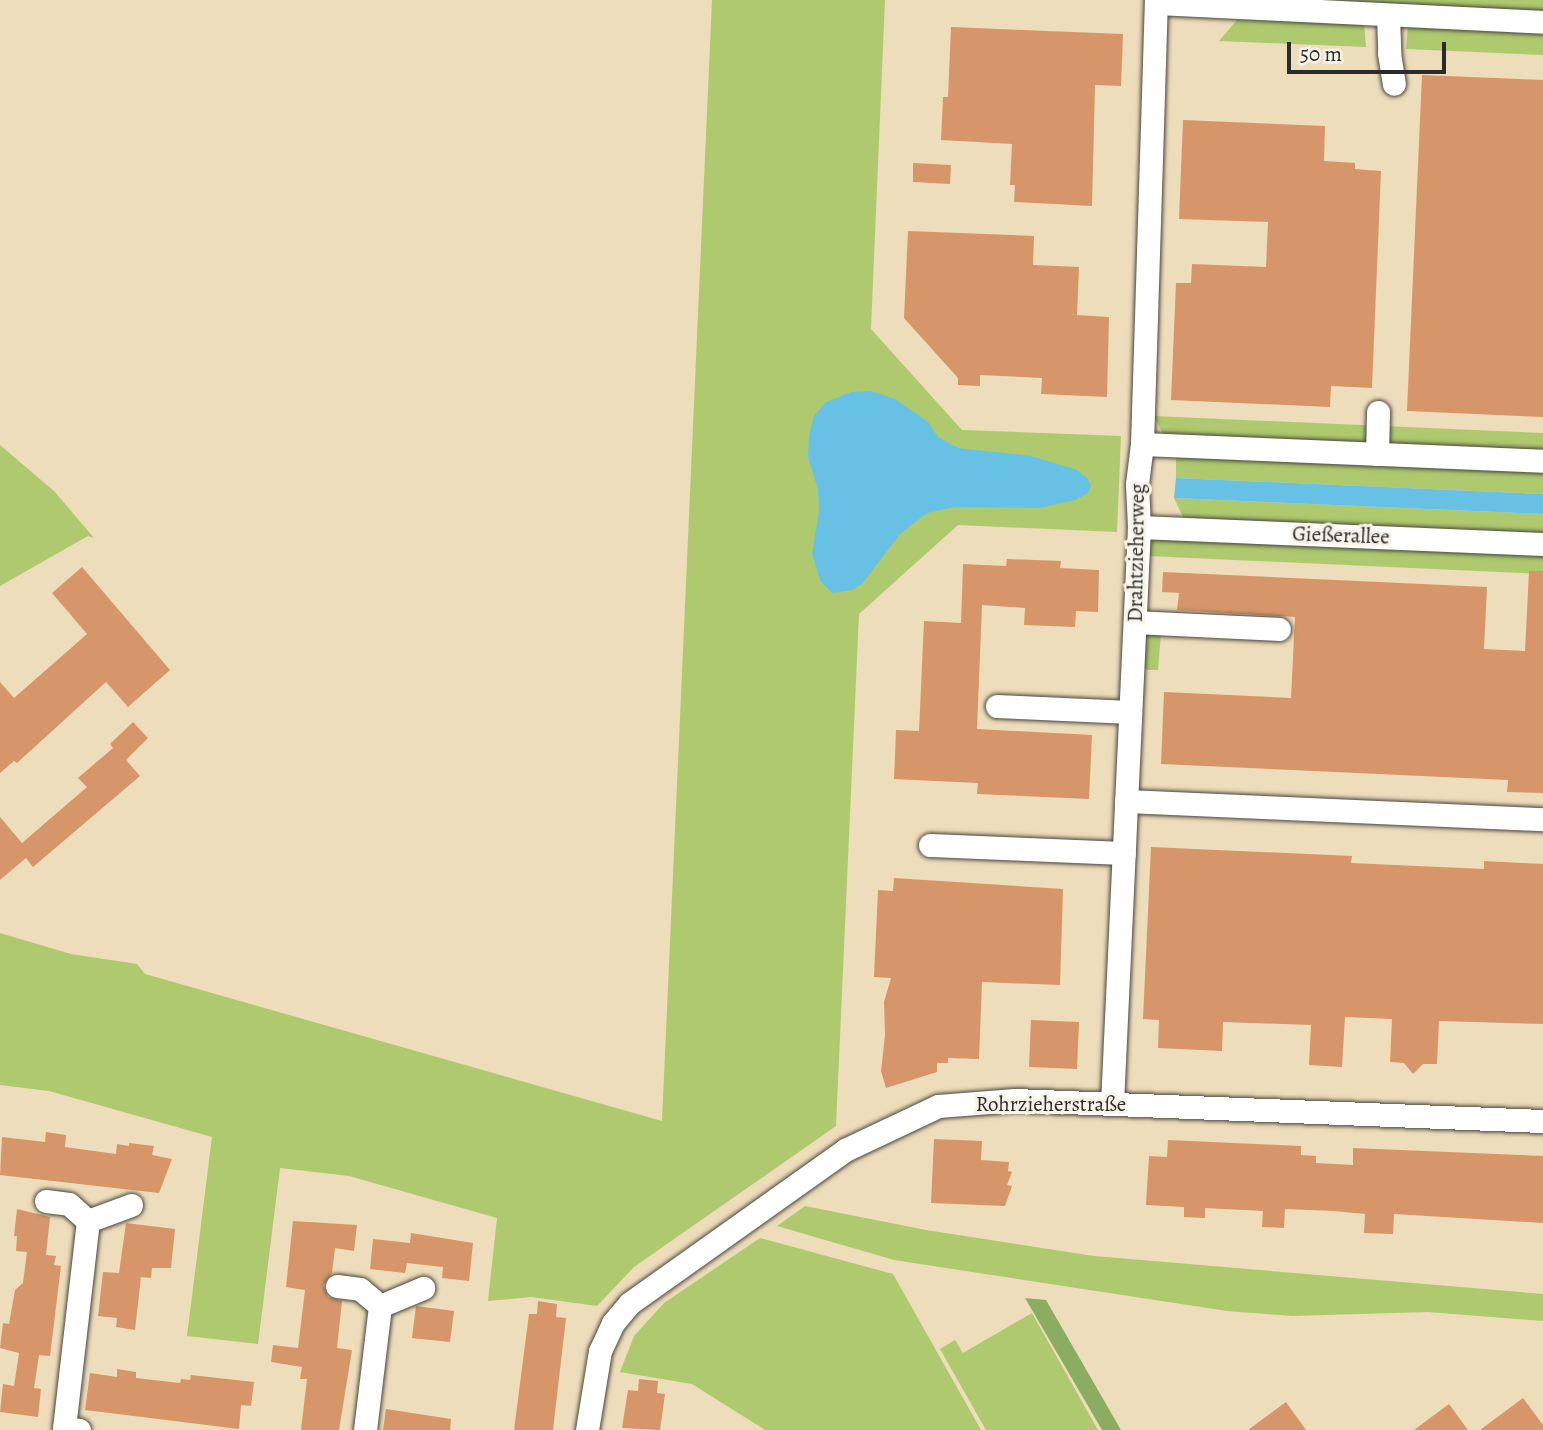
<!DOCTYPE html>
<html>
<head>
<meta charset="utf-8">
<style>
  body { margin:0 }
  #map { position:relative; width:1543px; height:1430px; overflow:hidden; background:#eeddba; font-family:Alegreya,serif }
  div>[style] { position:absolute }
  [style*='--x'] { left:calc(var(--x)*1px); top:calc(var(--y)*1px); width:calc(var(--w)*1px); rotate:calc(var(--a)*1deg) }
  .green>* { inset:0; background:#afc96e }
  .forest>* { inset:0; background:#8bad61 }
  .water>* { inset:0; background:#66c1e4 }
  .building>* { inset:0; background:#d69669 }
  .roads { filter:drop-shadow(0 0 2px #484640) drop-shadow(0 0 2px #484640) }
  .minor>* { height:23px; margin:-11.5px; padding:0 11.5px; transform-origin:11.5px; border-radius:11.5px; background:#fff }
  span { translate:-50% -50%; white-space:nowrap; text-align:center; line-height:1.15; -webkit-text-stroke:6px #f7f3e8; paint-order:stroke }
  .street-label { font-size:21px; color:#2b2b2b }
  .scale { position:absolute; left:1287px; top:42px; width:159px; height:32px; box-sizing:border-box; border:4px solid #2b2b2b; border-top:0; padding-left:9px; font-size:21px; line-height:24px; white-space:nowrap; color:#2b2b2b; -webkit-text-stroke:5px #f7f3e8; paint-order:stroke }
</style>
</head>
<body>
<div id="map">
  <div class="green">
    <div style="clip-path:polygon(712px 0,885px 0,871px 329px,962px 430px,1121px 436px,1117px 532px,958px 525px,859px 614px,836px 1126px,634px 1267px,597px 1306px,531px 1297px,488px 1301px,497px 1218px,349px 1176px,280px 1168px,258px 1344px,187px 1336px,212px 1137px,49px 1091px,0 1085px,0 933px,71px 954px,137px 964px,145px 974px,662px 1121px)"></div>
    <div style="clip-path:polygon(1307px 0,1543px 0,1543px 11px)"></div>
    <div style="clip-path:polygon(1237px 20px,1364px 23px,1366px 47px,1219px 41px)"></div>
    <div style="clip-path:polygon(1408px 25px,1543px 31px,1543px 55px,1406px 49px)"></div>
    <div style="clip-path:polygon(1154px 416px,1543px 433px,1543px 454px,1165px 438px)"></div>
    <div style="clip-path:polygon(0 445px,55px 492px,94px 538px,88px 536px,0 586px)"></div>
    <div style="clip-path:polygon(1176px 452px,1543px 468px,1543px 494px,1176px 478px)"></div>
    <div style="clip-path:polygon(1174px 498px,1543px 514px,1543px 540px,1186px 523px)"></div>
    <div style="clip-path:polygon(1157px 538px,1543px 554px,1543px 574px,1148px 556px,1148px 543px)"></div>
    <div style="clip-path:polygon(1161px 633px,1158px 670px,1148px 670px,1143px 667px,1144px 639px,1148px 634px)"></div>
    <div style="clip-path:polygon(805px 1206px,926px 1230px,1094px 1256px,1543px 1294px,1543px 1321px,1428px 1312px,1292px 1316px,1227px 1311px,894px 1260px,777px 1226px)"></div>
    <div style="clip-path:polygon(760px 1238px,893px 1274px,981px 1430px,765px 1430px,692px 1384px,620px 1372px,634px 1336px,664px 1303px)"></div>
    <div style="clip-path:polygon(1032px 1313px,1098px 1430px,986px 1430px,940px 1349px,955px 1340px,963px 1353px)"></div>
  </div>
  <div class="forest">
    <div style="clip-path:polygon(1025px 1298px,1046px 1300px,1121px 1430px,1102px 1430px)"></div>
  </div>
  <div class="water">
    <div style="clip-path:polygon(871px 391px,895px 399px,928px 422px,938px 437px,958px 448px,1031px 456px,1077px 470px,1087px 478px,1091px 486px,1088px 493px,1075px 500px,1039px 508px,954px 507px,927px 513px,900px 534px,862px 584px,852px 590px,832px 593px,820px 580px,812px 554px,819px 511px,818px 489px,808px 457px,809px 435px,814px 416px,826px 402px,851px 392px)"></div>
    <div style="clip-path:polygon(1176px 478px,1543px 494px,1543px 514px,1174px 498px)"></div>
  </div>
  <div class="building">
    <div style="clip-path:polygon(951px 27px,1123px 34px,1121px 86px,1095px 85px,1092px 206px,1014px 202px,1015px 185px,1010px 185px,1012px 144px,941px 140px,943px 97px,948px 97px)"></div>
    <div style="clip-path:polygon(1422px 75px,1543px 80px,1543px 417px,1407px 411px)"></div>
    <div style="clip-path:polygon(1183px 120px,1325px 126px,1324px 161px,1355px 163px,1355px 169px,1381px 171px,1372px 388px,1331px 386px,1330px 407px,1171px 400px,1176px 283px,1191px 283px,1192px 264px,1266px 267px,1268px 222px,1179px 219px)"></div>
    <div style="clip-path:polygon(913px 163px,951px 165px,950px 184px,913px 182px)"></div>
    <div style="clip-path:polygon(908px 231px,1034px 236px,1033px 265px,1079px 267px,1077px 315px,1109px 317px,1107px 397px,1041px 394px,1042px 378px,980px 375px,980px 386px,958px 385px,958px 378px,904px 318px)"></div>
    <div style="clip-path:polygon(1007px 559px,1061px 561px,1060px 568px,1099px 570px,1098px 612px,1076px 611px,1075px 627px,1024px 625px,1025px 608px,982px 605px,977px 729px,1092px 735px,1089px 799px,977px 794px,978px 783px,894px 779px,896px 730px,919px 731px,924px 621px,961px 623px,963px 564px,1006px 566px)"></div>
    <div style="clip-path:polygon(82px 567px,170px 670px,128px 707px,106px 682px,17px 763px,14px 761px,0 773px,0 682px,14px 698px,87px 634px,52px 593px)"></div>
    <div style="clip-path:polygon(1529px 571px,1543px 571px,1543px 793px,1507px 792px,1508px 780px,1161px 764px,1164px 692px,1291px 698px,1295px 617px,1177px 610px,1179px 593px,1162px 592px,1163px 572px,1487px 587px,1484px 649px,1525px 651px)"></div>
    <div style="clip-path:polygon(133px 722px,148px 738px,126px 760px,140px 776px,33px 867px,26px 858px,0 880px,0 817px,22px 843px,87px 787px,78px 778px,113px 748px,110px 744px)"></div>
    <div style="clip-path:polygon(1151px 847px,1352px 856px,1351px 863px,1484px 869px,1484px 861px,1543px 864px,1543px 1024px,1439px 1021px,1437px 1064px,1423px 1064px,1413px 1074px,1404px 1063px,1390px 1062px,1392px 1019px,1345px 1017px,1342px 1067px,1309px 1065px,1311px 1025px,1223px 1022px,1222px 1051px,1158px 1048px,1159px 1020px,1143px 1019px)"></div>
    <div style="clip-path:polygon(894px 878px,1063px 889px,1060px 985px,982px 982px,979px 1059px,948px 1058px,948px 1063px,937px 1063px,937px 1072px,886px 1088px,881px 1071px,885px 1035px,884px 1002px,891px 978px,874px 977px,878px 890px,893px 891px)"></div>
    <div style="clip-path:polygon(1031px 1020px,1079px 1022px,1077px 1069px,1029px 1067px)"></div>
    <div style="clip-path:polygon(46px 1132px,66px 1135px,65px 1147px,116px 1154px,117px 1144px,129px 1146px,129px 1143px,154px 1146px,152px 1155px,172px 1159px,159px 1193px,0 1175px,2px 1137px,45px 1142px)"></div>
    <div style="clip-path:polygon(934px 1139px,982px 1141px,981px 1160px,1009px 1162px,1008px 1171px,1012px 1172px,1007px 1185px,1012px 1186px,1005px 1206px,931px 1203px)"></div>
    <div style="clip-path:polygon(1168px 1140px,1301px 1146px,1301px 1155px,1316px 1156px,1316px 1163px,1353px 1165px,1353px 1148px,1543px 1156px,1543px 1223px,1394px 1214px,1393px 1234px,1364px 1233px,1365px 1214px,1334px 1211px,1285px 1209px,1284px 1228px,1262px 1227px,1263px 1211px,1205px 1208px,1205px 1218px,1184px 1217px,1184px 1207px,1146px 1205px,1149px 1156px,1167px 1157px)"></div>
    <div style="clip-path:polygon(17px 1209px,50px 1217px,46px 1255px,56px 1256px,54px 1265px,61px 1266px,50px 1356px,39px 1355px,34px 1388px,41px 1389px,38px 1417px,0 1412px,3px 1384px,14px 1386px,19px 1353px,0 1348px,3px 1323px,9px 1324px,15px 1290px,23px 1283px,27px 1252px,16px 1251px,17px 1236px,14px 1236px)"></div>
    <div style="clip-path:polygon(293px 1221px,357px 1225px,354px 1251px,335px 1248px,332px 1273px,323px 1285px,328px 1297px,342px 1301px,337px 1348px,352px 1350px,339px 1430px,301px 1430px,307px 1379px,300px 1379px,302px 1367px,271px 1362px,273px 1345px,298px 1348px,305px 1290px,286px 1287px)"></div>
    <div style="clip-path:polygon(126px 1223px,175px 1229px,171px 1268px,152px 1268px,151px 1278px,141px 1277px,135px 1330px,116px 1327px,117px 1318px,98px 1316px,103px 1272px,119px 1273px)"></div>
    <div style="clip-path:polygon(411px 1233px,473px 1243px,469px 1281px,442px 1278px,443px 1267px,407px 1263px,405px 1273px,370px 1269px,373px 1239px,410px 1243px)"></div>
    <div style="clip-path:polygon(538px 1301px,557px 1304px,556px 1317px,566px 1318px,553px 1430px,514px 1430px,529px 1314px,537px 1314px)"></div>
    <div style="clip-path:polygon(416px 1306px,454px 1311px,450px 1342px,412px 1338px)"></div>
    <div style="clip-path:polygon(117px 1369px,136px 1372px,136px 1378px,180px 1383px,181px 1379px,190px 1380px,191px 1375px,254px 1382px,251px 1406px,241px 1405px,239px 1429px,85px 1410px,90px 1373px,117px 1377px)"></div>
    <div style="clip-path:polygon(639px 1379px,658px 1381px,657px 1393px,665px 1394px,660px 1430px,622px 1428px,628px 1390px,638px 1391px)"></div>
    <div style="clip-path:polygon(1523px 1398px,1543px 1425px,1543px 1430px,1480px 1430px)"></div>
    <div style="clip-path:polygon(1286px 1402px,1306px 1430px,1248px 1430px)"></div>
    <div style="clip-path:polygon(1449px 1404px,1468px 1430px,1414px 1430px)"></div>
    <div style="clip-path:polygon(386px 1409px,451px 1419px,450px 1430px,383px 1430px)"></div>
  </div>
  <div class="roads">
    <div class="minor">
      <div style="--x:1158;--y:3;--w:385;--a:2.8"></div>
      <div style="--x:1388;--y:15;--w:38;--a:88"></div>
      <div style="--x:1389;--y:53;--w:31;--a:81"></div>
      <div style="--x:1142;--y:444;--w:401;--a:2.4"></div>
      <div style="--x:1377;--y:454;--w:42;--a:-88.6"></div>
      <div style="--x:1139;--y:527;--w:404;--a:2.4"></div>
      <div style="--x:1135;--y:622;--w:144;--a:2.8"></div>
      <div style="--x:997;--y:706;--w:133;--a:2.6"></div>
      <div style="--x:1126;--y:801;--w:417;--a:2.5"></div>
      <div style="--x:930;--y:845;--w:194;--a:2.4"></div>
      <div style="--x:1112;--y:1104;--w:578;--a:-87.32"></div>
      <div style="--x:1139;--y:527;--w:43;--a:-92.7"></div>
      <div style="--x:1137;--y:484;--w:40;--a:-82.9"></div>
      <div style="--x:1142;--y:444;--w:444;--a:-88.2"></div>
      <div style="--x:46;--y:1201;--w:23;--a:7"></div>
      <div style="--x:69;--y:1204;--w:25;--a:42"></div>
      <div style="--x:88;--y:1221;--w:46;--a:-20.4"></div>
      <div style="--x:337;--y:1286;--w:23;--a:7"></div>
      <div style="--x:360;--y:1289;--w:26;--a:40"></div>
      <div style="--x:380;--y:1306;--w:47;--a:-22.7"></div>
      <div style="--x:79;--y:1430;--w:15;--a:-172"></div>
      <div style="--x:64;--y:1428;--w:208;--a:-83.4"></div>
      <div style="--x:365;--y:1430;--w:125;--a:-83.1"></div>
      <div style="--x:587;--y:1430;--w:80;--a:-80.7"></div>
      <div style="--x:600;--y:1351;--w:31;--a:-65"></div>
      <div style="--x:613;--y:1323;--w:26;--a:-50"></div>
      <div style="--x:630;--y:1303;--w:264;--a:-35.4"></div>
      <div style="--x:845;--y:1150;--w:103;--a:-25.3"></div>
      <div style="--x:938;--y:1106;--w:77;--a:-4.5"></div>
      <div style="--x:1015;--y:1100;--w:528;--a:2.28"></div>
    </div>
  </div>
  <div class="street-label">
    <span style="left:1341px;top:535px;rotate:2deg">Gießerallee</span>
    <span style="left:1136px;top:553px;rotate:-89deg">Drahtzieherweg</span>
    <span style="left:1051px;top:1104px">Rohrzieherstraße</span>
  </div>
  <div class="scale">50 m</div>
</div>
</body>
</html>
